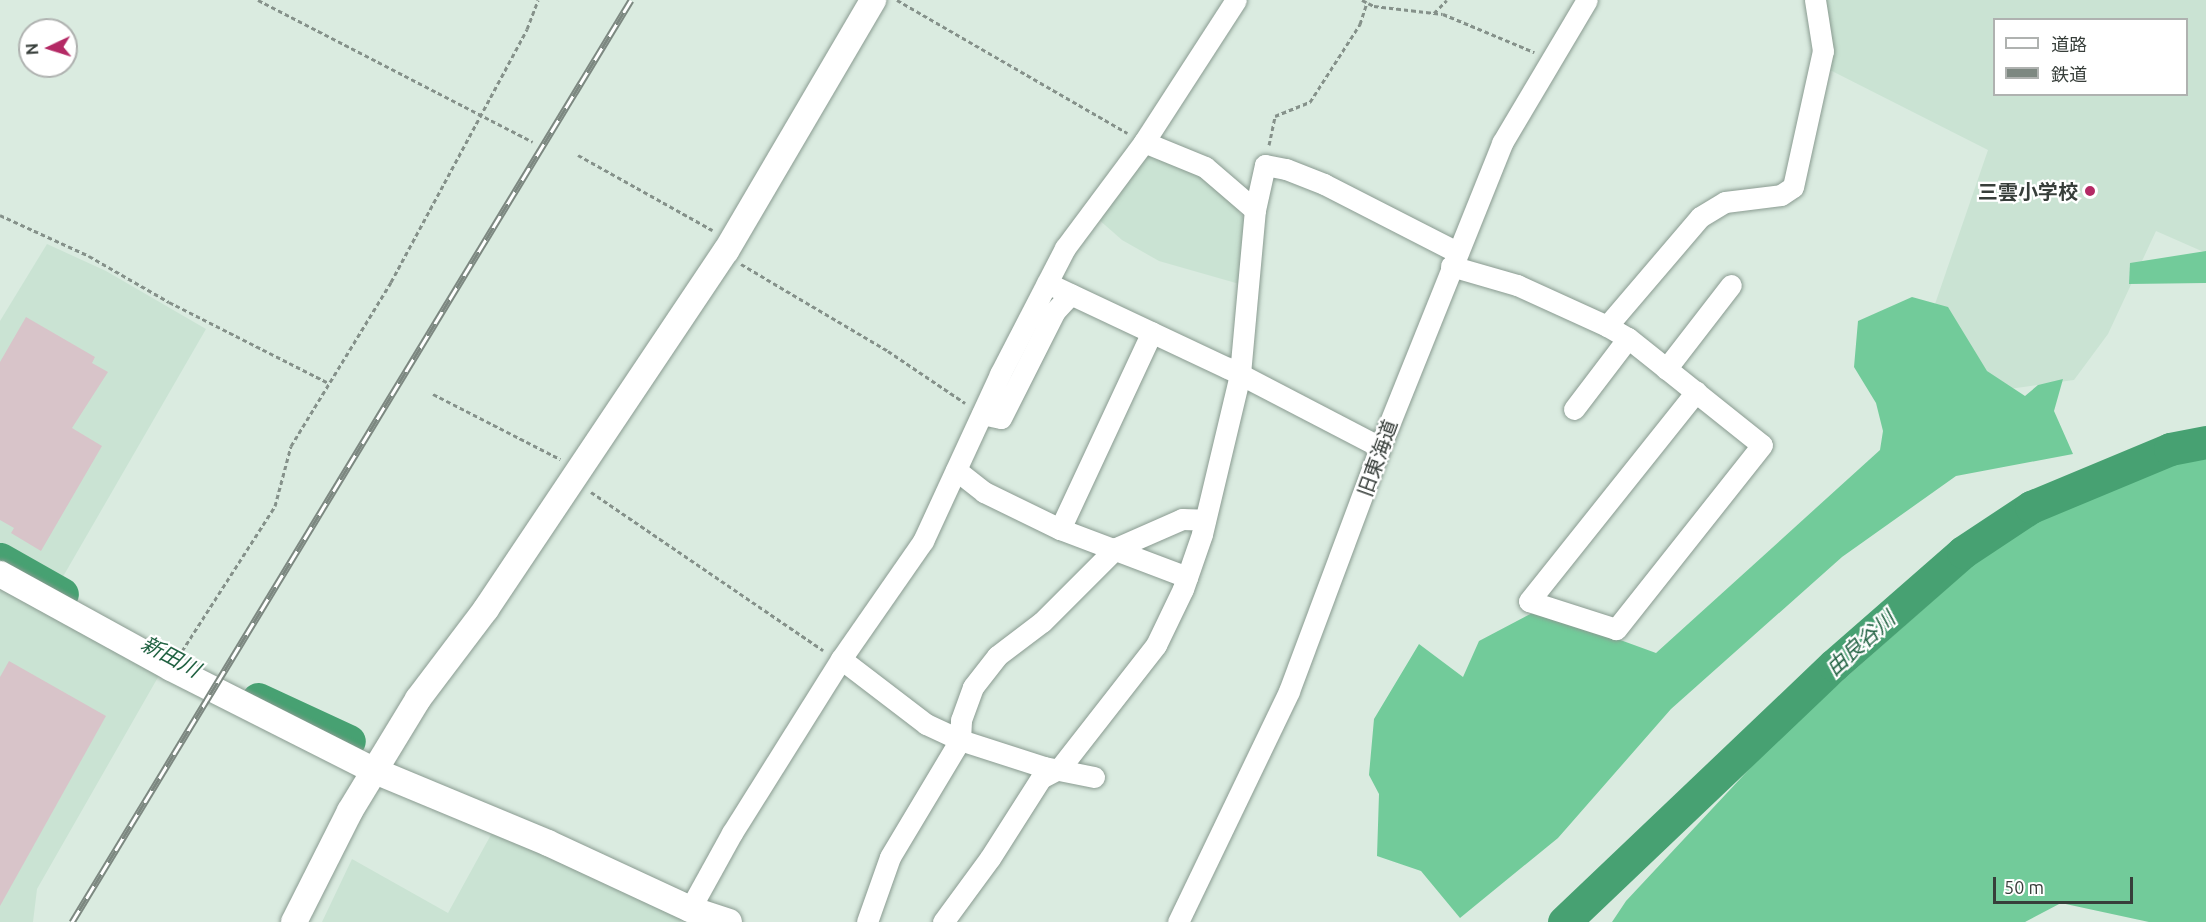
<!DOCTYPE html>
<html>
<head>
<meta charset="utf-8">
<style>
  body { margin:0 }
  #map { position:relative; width:2206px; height:922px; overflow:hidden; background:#daebe0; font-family:Ubuntu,"Noto Sans JP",sans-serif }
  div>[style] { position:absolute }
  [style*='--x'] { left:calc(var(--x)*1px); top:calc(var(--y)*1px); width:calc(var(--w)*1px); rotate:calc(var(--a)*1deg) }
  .built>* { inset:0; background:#cae3d3 }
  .forest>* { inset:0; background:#72cb9a }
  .river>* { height:33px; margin:-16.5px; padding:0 16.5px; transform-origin:16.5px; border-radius:16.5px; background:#47a172 }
  .building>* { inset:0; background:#d8c4c9 }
  .path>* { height:3px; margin-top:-1.5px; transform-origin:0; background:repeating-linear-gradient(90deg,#85918a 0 4.5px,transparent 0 7.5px) }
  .roads { filter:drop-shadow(0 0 2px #8a9b91) drop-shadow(0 0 2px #8a9b91) }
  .minor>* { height:21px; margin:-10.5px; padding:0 10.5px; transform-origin:10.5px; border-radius:10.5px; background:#fff }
  .tertiary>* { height:26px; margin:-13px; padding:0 13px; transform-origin:13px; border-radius:13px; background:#fff }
  .rail>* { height:7px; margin-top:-3.5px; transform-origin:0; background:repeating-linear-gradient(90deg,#fff 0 14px,#7d8881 0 28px); box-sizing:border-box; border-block:2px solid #7d8881 }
  .dots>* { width:16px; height:16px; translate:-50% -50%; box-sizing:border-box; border:3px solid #fff; border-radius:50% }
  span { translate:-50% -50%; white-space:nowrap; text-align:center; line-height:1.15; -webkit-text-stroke:4.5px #fff; paint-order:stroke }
  .poi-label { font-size:20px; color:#373e3a; font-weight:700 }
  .right { translate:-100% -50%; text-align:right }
  .street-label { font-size:20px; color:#373e3a }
  .water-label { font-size:21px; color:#216242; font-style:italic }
  .legend { position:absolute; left:1993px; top:18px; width:195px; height:78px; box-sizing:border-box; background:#fff; border:2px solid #afb2b0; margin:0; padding:8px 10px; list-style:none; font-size:18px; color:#373e3a }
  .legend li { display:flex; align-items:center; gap:12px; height:30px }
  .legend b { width:30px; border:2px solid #afb2b0 }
  .north { position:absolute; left:18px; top:18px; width:60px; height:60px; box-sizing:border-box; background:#fff; border:2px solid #afb2b0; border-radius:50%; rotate:266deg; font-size:16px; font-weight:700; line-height:24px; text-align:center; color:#373e3a }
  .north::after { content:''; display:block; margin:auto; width:21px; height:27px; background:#b42a65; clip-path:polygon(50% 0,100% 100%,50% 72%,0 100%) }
  .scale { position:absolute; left:1993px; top:877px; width:140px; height:27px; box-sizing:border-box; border:3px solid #373e3a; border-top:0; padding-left:8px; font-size:18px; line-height:21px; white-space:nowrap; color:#373e3a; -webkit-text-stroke:4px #fff; paint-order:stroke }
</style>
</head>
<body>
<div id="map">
  <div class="built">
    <div style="clip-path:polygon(evenodd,1820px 0,2206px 0,2206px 253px,2156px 231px,2108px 334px,2074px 380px,2002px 390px,1934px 307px,1988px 150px,1826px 68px,1820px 0,1994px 20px,2186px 20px,2186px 94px,1994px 94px,1994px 20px)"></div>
    <div style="clip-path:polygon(1147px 149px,1208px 174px,1223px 188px,1248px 225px,1243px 285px,1159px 261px,1122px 240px,1097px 218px)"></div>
    <div style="clip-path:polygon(47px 244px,106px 271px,206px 329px,57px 587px,0 554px,0 321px)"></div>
    <div style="clip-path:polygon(0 589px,161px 672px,37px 889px,33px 922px,0 922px)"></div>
    <div style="clip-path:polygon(493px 831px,683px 917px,680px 922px,322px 922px,352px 859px,448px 913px)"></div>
  </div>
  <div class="forest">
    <div style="clip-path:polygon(2206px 251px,2206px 283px,2129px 284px,2130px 263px)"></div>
    <div style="clip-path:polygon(1912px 297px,1948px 307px,1987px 371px,2025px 396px,2038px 385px,2063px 379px,2054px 411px,2073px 454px,1956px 476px,1842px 557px,1671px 709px,1558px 838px,1460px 918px,1421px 871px,1377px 856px,1379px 794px,1369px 775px,1374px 719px,1419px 644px,1463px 677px,1479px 641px,1538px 610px,1656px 653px,1880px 450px,1883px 431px,1876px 403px,1854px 367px,1858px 321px)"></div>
    <div style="clip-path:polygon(2206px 456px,2206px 922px,2149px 922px,2061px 903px,2025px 922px,1612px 922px,1626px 901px,1783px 733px,2023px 521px,2178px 459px)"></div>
  </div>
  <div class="river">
    <div style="--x:0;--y:559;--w:71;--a:29.4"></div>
    <div style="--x:258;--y:699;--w:100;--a:24.8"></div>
    <div style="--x:1564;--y:922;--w:373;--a:-43.6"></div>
    <div style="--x:1834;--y:665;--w:171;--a:-41.2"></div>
    <div style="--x:1963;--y:552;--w:82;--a:-33.5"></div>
    <div style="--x:2031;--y:507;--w:151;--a:-22.6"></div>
    <div style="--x:2170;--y:449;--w:37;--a:-11"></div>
  </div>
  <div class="building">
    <div style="clip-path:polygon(26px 317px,95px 357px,92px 363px,108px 372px,72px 428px,102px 446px,41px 551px,11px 533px,14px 528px,0 520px,0 362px)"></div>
    <div style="clip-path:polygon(9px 661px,106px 716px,0 906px,0 677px)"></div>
  </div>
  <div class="path">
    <div style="--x:258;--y:0;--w:309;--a:27.3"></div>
    <div style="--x:897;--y:0;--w:266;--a:30"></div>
    <div style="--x:1362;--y:0;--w:13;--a:27"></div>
    <div style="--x:1374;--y:6;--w:69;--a:6.6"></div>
    <div style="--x:1443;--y:14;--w:99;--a:22.7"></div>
    <div style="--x:1434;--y:13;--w:18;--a:-45"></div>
    <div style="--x:1269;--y:145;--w:30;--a:-78"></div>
    <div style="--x:1275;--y:116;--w:38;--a:-22"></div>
    <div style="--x:1310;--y:102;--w:93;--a:-57.3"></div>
    <div style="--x:1360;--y:24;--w:23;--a:-72"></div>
    <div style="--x:578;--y:155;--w:154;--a:29.2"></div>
    <div style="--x:0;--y:215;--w:98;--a:24.7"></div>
    <div style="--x:89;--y:256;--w:92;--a:29.9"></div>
    <div style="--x:169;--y:302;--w:177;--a:26.9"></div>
    <div style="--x:741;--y:264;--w:171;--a:30.6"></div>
    <div style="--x:888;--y:351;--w:93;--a:34"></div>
    <div style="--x:433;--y:394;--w:143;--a:27.1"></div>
    <div style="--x:591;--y:492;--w:281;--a:34.3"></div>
    <div style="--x:182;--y:651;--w:172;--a:-57.3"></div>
    <div style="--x:275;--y:506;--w:62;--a:-75.1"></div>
    <div style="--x:291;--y:446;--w:192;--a:-58.6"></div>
    <div style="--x:391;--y:282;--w:287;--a:-61.7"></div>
    <div style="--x:527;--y:29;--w:31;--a:-69"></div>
  </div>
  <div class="roads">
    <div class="minor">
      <div style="--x:1144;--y:142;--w:66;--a:22.3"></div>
      <div style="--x:1205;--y:167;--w:66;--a:40.7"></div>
      <div style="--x:1255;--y:210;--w:46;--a:-77.5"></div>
      <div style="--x:1265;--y:165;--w:21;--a:11"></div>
      <div style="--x:1286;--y:169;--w:41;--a:21.5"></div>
      <div style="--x:1324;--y:184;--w:149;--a:27.1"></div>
      <div style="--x:1451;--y:266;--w:69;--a:16.1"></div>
      <div style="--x:1517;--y:285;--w:99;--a:24.5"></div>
      <div style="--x:1607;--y:326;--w:24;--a:30"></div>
      <div style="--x:1628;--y:338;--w:171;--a:38.6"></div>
      <div style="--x:1762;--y:445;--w:235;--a:128.4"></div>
      <div style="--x:1616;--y:629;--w:91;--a:-162.2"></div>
      <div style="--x:1529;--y:601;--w:268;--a:-51.4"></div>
      <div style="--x:1047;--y:283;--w:200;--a:25.2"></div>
      <div style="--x:1228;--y:368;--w:171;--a:27.5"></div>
      <div style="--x:1607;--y:326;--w:143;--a:-49.5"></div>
      <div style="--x:1700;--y:217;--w:29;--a:-31"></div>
      <div style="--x:1725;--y:202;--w:56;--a:-7.1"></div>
      <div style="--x:1781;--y:195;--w:14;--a:-34"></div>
      <div style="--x:1793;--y:187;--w:139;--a:-77.6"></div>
      <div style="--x:1823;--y:51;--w:52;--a:-98.9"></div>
      <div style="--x:1666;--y:369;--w:106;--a:-52.3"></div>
      <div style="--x:1574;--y:409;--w:89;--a:-52.7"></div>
      <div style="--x:982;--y:414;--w:19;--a:12"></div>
      <div style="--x:1001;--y:418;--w:120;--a:-63.2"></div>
      <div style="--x:1055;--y:311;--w:23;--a:-47"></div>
      <div style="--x:956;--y:470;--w:36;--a:38"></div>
      <div style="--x:984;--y:492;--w:85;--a:26"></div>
      <div style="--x:1060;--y:529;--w:136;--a:20.7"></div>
      <div style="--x:1060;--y:529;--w:217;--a:-65"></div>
      <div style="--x:841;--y:659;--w:107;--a:37.4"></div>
      <div style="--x:926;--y:724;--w:38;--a:25"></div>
      <div style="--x:960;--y:740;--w:136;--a:120.9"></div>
      <div style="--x:890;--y:857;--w:69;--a:109.5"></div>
      <div style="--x:1094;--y:777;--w:51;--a:-168.7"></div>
      <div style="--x:1044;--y:767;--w:88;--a:-162.2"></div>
      <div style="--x:960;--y:740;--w:20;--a:-87"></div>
      <div style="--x:961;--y:720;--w:35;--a:-70"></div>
      <div style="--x:973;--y:687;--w:39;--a:-52"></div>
      <div style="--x:997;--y:656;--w:56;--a:-37.1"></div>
      <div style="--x:1042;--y:622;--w:105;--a:-45"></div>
      <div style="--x:1116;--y:548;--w:72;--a:-23.7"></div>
      <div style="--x:1182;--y:519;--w:23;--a:2"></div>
      <div style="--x:690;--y:909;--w:87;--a:-61.1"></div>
      <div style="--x:732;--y:833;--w:205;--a:-57.9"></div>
      <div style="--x:841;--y:659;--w:144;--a:-55.2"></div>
      <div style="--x:923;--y:541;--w:184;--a:-65.2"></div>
      <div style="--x:1000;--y:374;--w:142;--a:-62.7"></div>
      <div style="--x:1065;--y:248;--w:132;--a:-53.3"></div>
      <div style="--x:1144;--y:142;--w:169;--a:-57.1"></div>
      <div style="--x:943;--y:922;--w:79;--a:-53.7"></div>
      <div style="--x:990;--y:858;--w:95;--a:-57.5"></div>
      <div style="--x:1041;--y:778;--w:21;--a:-28"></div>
      <div style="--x:1060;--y:768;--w:156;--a:-52"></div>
      <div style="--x:1156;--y:645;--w:62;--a:-64.3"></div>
      <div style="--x:1183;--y:589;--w:58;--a:-70.9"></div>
      <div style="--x:1202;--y:534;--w:164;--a:-76.6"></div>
      <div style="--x:1240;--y:374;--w:165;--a:-84.8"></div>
      <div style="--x:1178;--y:922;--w:256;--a:-64.3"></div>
      <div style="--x:1289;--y:691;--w:260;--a:-69.5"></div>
      <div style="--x:1380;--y:447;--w:328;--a:-68.1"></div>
      <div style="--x:1502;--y:143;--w:166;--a:-59.3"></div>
    </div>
    <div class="tertiary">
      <div style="--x:0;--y:574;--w:195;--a:28.8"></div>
      <div style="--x:171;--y:668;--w:229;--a:26.8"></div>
      <div style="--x:375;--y:771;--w:187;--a:22.6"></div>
      <div style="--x:548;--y:843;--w:157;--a:24.9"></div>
      <div style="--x:690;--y:909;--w:41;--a:18.4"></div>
      <div style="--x:294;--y:922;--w:124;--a:-63.2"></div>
      <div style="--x:350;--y:811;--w:131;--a:-58.7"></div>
      <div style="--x:418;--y:699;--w:113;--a:-52.9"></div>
      <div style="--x:486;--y:609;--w:431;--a:-56.2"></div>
      <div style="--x:726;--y:251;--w:291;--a:-59.6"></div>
    </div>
  </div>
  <div class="rail">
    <div style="--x:72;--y:922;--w:1078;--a:-58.77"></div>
  </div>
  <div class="dots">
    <div style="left:2090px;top:191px;background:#b42a65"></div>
  </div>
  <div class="poi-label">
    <span class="right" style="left:2078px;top:191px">三雲小学校</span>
  </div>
  <div class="street-label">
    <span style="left:1377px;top:458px;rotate:-70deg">旧東海道</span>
  </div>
  <div class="water-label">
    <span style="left:1860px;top:643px;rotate:-42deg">由良谷川</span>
    <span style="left:171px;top:656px;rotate:28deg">新田川</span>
  </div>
  <ul class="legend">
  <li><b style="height:8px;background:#fff"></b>道路</li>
  <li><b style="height:8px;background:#7d8881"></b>鉄道</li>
  </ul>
  <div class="north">N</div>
  <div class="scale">50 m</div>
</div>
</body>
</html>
